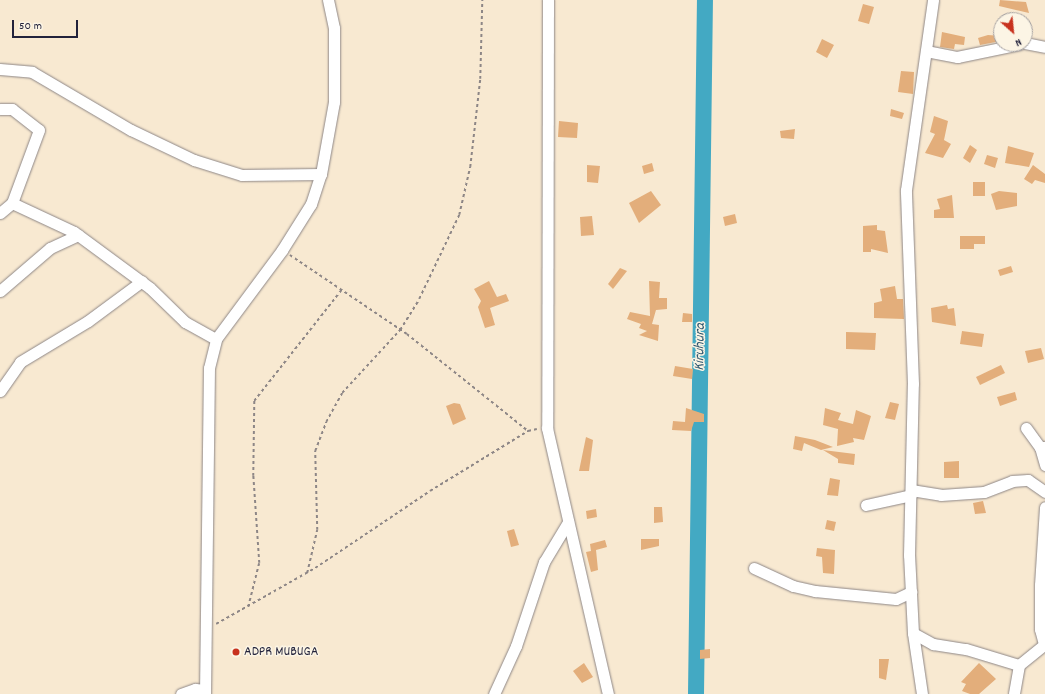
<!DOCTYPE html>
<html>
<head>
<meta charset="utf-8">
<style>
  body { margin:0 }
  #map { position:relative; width:1045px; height:694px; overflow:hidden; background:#f8e9d1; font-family:Dekko,sans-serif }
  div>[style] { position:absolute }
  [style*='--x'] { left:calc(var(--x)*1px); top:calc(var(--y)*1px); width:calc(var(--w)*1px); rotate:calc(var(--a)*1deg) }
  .river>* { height:16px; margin:-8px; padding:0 8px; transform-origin:8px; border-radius:8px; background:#43a9c3 }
  .building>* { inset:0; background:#e3ae7b }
  .path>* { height:1.5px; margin-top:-0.75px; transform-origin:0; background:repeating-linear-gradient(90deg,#8d8686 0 3px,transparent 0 6px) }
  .roads { filter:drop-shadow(0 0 1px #8d8686) drop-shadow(0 0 1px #8d8686) }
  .minor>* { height:11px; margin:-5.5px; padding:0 5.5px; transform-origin:5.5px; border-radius:5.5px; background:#fff }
  .dots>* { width:11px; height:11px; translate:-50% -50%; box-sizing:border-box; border:2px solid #fcf5e5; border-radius:50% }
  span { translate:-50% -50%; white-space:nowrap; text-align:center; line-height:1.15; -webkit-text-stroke:3px #fcf5e5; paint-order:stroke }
  .poi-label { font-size:14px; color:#22223b }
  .left { translate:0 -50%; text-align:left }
  .water-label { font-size:15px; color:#2f5871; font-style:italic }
  .north { position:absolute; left:993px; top:12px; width:40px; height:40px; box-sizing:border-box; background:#fcf5e5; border:1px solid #a5a1a1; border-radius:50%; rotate:153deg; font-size:11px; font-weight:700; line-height:16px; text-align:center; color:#22223b }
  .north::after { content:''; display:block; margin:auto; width:14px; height:18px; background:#c8321e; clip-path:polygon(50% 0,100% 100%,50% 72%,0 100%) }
  .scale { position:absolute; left:12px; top:20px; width:66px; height:18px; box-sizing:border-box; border:2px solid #22223b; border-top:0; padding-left:5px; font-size:12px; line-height:14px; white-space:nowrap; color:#22223b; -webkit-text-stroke:3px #fcf5e5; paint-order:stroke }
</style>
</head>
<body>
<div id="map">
  <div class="river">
    <div style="--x:696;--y:694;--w:694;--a:-89.26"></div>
  </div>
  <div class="building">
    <div style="clip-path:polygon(1000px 0,1026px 2px,1029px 13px,999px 6px)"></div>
    <div style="clip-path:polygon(863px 4px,874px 7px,869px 24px,858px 21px)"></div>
    <div style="clip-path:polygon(942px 32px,965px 37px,964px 45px,955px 44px,954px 49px,940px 47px)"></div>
    <div style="clip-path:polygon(988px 35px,1001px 36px,1001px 41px,980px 45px,978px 38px)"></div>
    <div style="clip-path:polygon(822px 39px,834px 45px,827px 58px,816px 52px)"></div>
    <div style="clip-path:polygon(901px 71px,914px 72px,913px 94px,898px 92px)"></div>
    <div style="clip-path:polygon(891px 109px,904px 113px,902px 119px,890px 116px)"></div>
    <div style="clip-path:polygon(934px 116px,948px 121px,944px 140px,951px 144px,943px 158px,925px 153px,935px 134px,930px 132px)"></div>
    <div style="clip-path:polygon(559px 121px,578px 123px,577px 138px,558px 137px)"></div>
    <div style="clip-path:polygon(795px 129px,794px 139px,781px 138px,780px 131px)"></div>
    <div style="clip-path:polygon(970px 145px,977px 150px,970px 163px,963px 158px)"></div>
    <div style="clip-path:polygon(1008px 146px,1034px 153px,1029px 167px,1005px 163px)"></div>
    <div style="clip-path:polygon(987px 155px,998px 158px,995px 168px,984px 164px)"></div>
    <div style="clip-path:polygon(652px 163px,654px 171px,644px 174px,642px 166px)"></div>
    <div style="clip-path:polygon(587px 165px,600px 166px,598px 183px,587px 182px)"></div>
    <div style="clip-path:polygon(1033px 165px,1045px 174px,1045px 183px,1035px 180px,1032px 184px,1024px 179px)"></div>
    <div style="clip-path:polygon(973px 182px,985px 182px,985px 196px,973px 196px)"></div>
    <div style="clip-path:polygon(651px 191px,661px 205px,639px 223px,629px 203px)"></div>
    <div style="clip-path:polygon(999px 191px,1017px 193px,1017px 206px,996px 210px,991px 194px)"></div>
    <div style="clip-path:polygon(952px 195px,954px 218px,934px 218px,934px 210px,940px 209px,937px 199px)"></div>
    <div style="clip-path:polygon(735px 214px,737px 223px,725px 226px,723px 217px)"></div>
    <div style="clip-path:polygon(592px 216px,594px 235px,581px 236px,580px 217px)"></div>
    <div style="clip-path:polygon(877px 225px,877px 230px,885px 231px,888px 253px,871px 249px,871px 252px,863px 252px,863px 226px)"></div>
    <div style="clip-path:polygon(960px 236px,985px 236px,985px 244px,974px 244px,974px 249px,960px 249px)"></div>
    <div style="clip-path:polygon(1011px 266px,1013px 272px,1000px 276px,998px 270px)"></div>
    <div style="clip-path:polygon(620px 268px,627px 271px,613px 289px,608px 284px)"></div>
    <div style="clip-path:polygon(489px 281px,497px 297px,506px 294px,509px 301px,490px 308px,495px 325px,485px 328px,478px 307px,481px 301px,474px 289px)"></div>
    <div style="clip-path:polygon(649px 281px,660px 282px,659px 298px,667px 298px,667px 309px,656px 310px,652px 324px,659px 325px,658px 341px,639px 335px,647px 331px,639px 328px,641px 324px,627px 319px,630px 312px,650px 316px)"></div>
    <div style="clip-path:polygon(895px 286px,897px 299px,903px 299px,904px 319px,874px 318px,874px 303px,882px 301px,880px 289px)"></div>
    <div style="clip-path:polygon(947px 305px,948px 309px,954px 308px,956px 326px,932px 322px,931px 308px)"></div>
    <div style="clip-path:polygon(683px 313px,692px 314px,692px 322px,682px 322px)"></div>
    <div style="clip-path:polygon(962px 331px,984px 334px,982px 347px,960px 344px)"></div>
    <div style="clip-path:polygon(846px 332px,876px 333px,875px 350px,846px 349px)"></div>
    <div style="clip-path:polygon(1041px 348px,1044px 359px,1028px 363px,1025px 351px)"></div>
    <div style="clip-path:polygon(1001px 365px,1005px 373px,980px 385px,976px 377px)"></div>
    <div style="clip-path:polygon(675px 366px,693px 369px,692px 379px,673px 376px)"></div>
    <div style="clip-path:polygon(1015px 392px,1017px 400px,1000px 406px,997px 397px)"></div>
    <div style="clip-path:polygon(890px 402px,899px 404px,895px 420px,885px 418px)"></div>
    <div style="clip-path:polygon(454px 403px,460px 404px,466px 419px,453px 425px,446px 406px)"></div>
    <div style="clip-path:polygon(686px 408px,704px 414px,704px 422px,694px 422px,691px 431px,672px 430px,673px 421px,685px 422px)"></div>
    <div style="clip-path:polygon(825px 408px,841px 413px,838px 420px,853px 424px,856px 410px,871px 416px,864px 440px,853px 438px,854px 442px,837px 446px,838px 429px,823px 425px)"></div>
    <div style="clip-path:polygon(795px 436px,815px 440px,833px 447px,821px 450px,804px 443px,802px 451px,793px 449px)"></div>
    <div style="clip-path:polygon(586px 437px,593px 440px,589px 471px,579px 471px)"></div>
    <div style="clip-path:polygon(823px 450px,855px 454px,854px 465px,838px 463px,838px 459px)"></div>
    <div style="clip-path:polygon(959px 461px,959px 478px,944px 478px,944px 462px)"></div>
    <div style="clip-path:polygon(830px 478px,840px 480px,838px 496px,827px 495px)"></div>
    <div style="clip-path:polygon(983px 501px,986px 513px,975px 514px,973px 503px)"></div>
    <div style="clip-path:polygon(654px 507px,662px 507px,663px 522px,654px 523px)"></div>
    <div style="clip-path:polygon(596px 509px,597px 517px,587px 519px,586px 511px)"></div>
    <div style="clip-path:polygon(827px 520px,836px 522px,834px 531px,825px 529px)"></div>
    <div style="clip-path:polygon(514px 529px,519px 545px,511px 547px,507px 531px)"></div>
    <div style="clip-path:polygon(641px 539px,659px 539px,659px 546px,641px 550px)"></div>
    <div style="clip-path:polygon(605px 540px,607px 547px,596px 550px,598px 570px,591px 572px,586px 552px,591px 551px,590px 544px)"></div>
    <div style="clip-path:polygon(817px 548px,835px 550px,834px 574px,823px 573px,822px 557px,816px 556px)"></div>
    <div style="clip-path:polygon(710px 649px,710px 658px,700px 659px,700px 650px)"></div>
    <div style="clip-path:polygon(879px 659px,889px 659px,886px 680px,879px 678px)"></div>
    <div style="clip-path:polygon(584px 663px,593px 677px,582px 683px,573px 671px)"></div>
    <div style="clip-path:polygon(979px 663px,996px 679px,979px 694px,970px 694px,962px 691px,966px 684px,961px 682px)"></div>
  </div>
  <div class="path">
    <div style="--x:290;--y:255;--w:141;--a:34"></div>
    <div style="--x:407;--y:334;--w:155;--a:38.7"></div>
    <div style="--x:307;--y:573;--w:44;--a:-76.9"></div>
    <div style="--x:317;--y:530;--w:79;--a:-91.5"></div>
    <div style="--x:315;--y:451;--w:31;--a:-69"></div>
    <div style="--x:326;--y:422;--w:33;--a:-61"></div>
    <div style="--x:342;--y:393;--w:86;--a:-47.4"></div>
    <div style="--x:400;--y:330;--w:36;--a:-58"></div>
    <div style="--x:419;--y:299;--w:93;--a:-64.5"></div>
    <div style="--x:459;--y:215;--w:49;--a:-77.1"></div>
    <div style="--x:470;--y:167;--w:89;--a:-83.5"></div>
    <div style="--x:480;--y:79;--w:79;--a:-88.5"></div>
    <div style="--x:248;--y:607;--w:45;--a:-76"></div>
    <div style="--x:259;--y:563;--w:87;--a:-93.9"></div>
    <div style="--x:253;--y:476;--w:75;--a:-89.2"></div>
    <div style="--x:254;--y:401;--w:142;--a:-51.8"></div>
    <div style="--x:216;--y:624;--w:114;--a:-29.5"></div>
    <div style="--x:315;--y:568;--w:138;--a:-33.8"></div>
    <div style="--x:430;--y:491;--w:115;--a:-31.5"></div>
    <div style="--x:528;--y:431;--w:9;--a:-13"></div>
  </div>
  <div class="roads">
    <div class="minor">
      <div style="--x:548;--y:0;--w:428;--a:90.1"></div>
      <div style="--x:547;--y:428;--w:273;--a:77.1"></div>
      <div style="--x:1025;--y:43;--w:20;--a:11"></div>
      <div style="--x:926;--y:51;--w:32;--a:11"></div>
      <div style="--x:957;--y:57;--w:64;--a:-11.7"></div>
      <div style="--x:0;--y:69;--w:32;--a:5"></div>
      <div style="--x:32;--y:72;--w:115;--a:30.4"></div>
      <div style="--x:131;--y:130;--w:70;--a:25.5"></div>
      <div style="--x:194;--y:160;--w:50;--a:17.4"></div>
      <div style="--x:242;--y:175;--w:79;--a:-0.7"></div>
      <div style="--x:0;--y:109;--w:12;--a:0"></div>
      <div style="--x:12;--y:109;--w:34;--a:38"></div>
      <div style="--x:39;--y:130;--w:78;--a:110.3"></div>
      <div style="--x:12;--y:203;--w:68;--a:25.1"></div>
      <div style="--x:74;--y:232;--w:94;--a:36.4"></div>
      <div style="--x:150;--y:288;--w:49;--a:44.2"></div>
      <div style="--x:185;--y:322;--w:35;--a:29"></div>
      <div style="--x:0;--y:213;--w:16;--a:-40"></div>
      <div style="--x:0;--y:291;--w:66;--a:-40.7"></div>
      <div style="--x:50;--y:248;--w:31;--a:-25"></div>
      <div style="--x:0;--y:391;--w:35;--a:-55"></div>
      <div style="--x:20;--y:362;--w:79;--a:-31.1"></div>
      <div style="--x:88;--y:321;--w:67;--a:-36.5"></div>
      <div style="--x:1026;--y:428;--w:24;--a:54"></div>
      <div style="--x:1040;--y:447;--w:5;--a:0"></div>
      <div style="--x:1040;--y:447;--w:19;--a:74"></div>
      <div style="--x:911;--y:490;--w:30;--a:9"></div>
      <div style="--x:941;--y:495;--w:43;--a:-4"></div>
      <div style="--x:984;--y:492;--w:30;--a:-21"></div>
      <div style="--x:1012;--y:481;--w:16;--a:-4"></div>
      <div style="--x:1028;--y:480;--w:21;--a:35"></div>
      <div style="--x:866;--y:505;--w:46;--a:-12.5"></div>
      <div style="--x:754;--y:568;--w:43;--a:24.8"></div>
      <div style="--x:793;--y:586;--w:23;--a:13"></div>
      <div style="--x:815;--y:591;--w:81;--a:5.6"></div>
      <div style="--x:896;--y:599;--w:17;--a:-25"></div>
      <div style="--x:913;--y:633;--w:23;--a:29"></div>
      <div style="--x:933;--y:644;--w:33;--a:9"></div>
      <div style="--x:966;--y:649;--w:55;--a:16.8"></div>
      <div style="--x:1019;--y:665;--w:29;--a:100"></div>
      <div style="--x:1044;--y:644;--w:16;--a:-105"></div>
      <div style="--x:1040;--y:629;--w:44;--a:-90"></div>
      <div style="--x:1040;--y:585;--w:78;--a:-86.3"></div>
      <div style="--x:1019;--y:665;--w:33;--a:-39"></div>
      <div style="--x:181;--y:694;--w:15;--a:-20"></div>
      <div style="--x:195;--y:689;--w:10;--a:6"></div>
      <div style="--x:205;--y:694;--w:326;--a:-89.3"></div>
      <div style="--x:209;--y:368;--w:30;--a:-76"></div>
      <div style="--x:216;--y:339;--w:111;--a:-53.4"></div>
      <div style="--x:282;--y:250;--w:54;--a:-57.8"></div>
      <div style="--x:311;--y:204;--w:32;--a:-72"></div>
      <div style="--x:321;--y:174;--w:73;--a:-79.8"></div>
      <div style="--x:334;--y:102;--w:74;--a:-90"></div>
      <div style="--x:334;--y:28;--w:29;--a:-102"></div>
      <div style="--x:494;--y:694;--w:53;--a:-65.4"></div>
      <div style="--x:516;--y:646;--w:89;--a:-71.6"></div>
      <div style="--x:544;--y:562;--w:47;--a:-59"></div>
      <div style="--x:922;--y:694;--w:62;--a:-98.4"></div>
      <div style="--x:913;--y:633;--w:78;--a:-92.9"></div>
      <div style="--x:909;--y:555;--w:171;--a:-88.7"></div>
      <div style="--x:913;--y:384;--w:194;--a:-92.1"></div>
      <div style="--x:906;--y:190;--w:192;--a:-81.9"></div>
    </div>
  </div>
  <div class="dots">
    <div style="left:236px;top:652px;background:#c8321e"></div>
  </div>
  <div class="poi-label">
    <span class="left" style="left:244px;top:652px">ADPR MUBUGA</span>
  </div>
  <div class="water-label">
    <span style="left:701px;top:347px;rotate:-89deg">Kiruhura</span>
  </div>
  <div class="north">N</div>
  <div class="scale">50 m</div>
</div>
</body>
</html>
